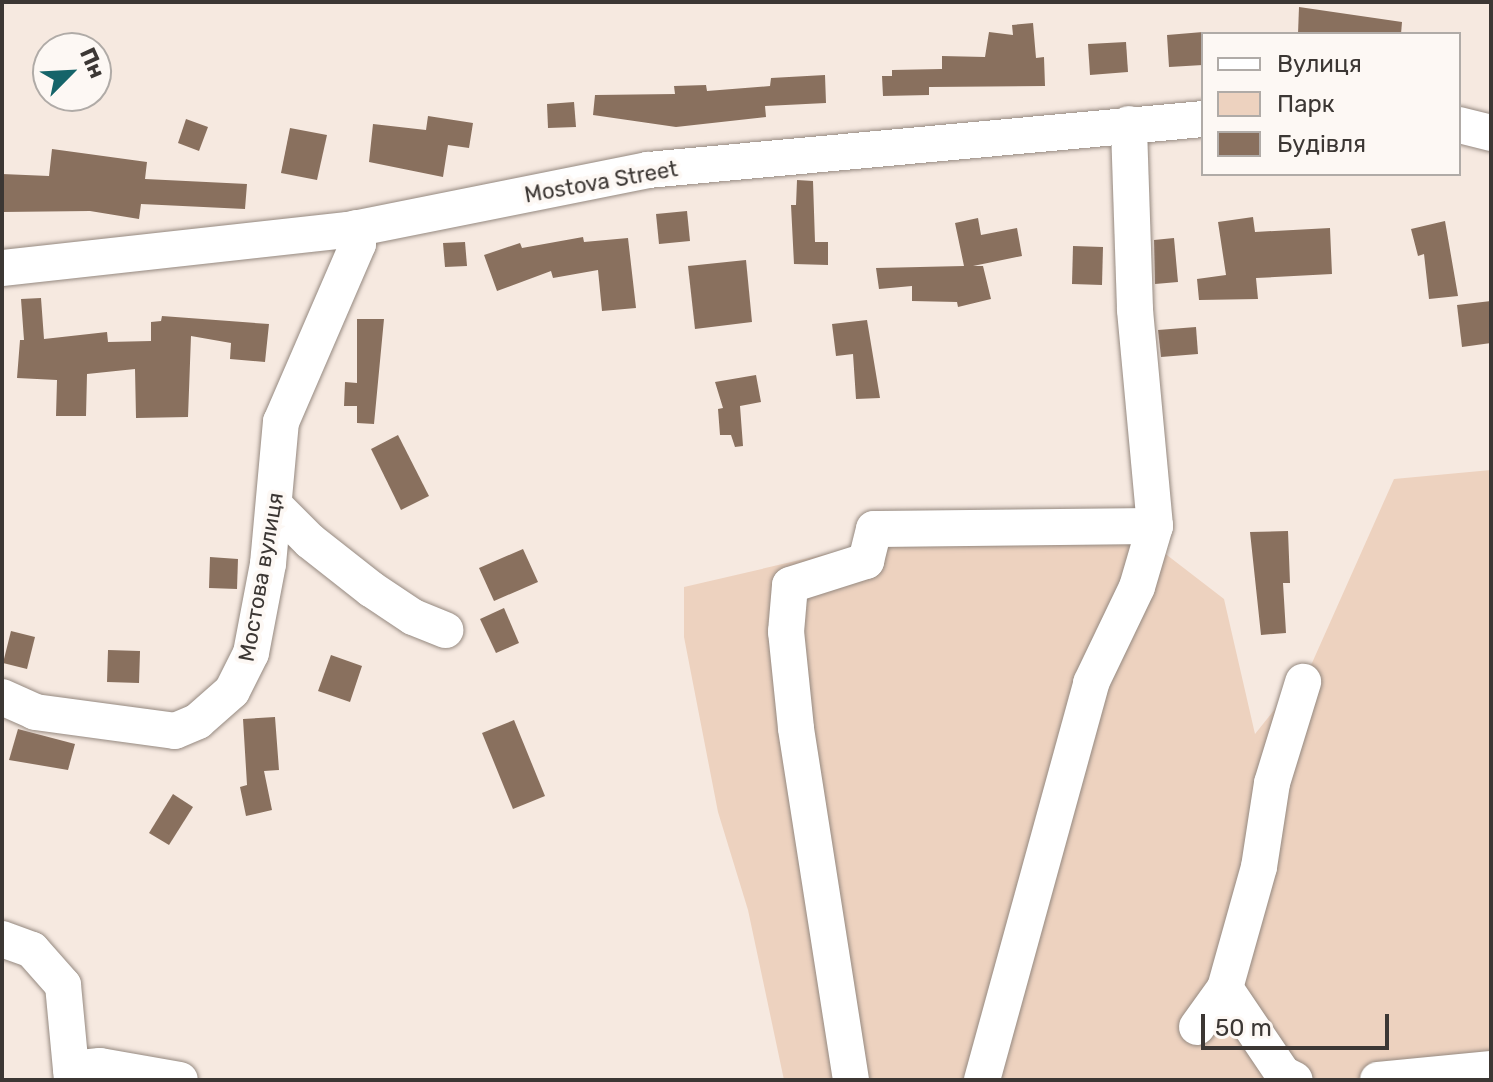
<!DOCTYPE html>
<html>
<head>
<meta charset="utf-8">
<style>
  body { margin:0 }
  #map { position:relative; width:1493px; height:1082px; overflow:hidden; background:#f6e9e0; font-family:Rubik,sans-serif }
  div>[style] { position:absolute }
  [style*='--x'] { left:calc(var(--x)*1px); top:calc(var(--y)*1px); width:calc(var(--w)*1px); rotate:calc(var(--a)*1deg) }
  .green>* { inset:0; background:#edd2bf }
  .building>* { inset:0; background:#89705e }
  .roads { filter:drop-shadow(0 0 2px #958980) drop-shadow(0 0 2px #958980) }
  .minor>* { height:36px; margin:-18px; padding:0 18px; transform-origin:18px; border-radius:18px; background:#fff }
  span { translate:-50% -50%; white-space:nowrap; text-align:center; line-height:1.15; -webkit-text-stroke:8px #fdf8f4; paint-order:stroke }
  .street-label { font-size:22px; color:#3c3734 }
  .frame { position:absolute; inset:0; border:4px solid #3c3734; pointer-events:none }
  .legend { position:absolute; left:1201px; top:32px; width:260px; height:144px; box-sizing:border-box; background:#fdf8f4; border:2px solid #b0aba7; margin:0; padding:10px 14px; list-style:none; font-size:24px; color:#3c3734 }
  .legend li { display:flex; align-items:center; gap:16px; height:40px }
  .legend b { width:40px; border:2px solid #b0aba7 }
  .north { position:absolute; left:32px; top:32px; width:80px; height:80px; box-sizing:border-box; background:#fdf8f4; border:2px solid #b0aba7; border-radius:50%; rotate:66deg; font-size:22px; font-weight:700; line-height:32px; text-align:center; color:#3c3734 }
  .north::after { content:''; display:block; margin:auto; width:28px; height:36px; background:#156469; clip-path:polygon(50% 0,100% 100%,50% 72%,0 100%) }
  .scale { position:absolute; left:1201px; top:1014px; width:188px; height:36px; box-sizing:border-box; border:4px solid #3c3734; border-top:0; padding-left:10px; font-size:24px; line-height:28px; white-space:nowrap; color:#3c3734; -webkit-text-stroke:6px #fdf8f4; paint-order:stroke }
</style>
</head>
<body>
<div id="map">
  <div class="green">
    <div style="clip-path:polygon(1491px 470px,1491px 1080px,784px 1080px,748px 910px,718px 812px,684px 637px,684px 587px,886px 540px,1111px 539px,1163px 552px,1224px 599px,1255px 734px,1312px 663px,1394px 479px)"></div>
  </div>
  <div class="building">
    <div style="clip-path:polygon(1299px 7px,1402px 22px,1401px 34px,1298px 34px)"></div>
    <div style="clip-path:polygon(1033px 23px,1036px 58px,1044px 57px,1045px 86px,929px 87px,929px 95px,883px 96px,882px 76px,892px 76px,892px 70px,942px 69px,942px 56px,985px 57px,989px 32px,1013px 35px,1012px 25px)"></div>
    <div style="clip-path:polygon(1203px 32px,1203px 65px,1169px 67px,1167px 35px)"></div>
    <div style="clip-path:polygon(1126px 42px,1128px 72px,1090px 75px,1088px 44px)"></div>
    <div style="clip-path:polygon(825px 75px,826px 103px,765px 106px,766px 117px,676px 127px,593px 115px,595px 95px,675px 94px,674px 86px,706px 85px,707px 91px,770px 86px,771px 78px)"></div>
    <div style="clip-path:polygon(574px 102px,576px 127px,548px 128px,547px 104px)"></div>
    <div style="clip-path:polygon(428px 116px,473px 123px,469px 148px,448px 145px,443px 177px,369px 162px,373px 124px,426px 130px)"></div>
    <div style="clip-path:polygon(186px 119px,208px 127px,199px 151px,178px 143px)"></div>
    <div style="clip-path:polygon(290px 128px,327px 135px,317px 180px,281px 173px)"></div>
    <div style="clip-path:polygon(52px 149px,147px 162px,145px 179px,247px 184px,245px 209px,141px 204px,139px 219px,90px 211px,2px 212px,2px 174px,49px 176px)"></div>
    <div style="clip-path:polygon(797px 180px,813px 181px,815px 242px,828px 242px,828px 265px,794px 264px,791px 205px,796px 205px)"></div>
    <div style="clip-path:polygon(687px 211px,690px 241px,659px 244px,656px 214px)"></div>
    <div style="clip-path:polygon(1253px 217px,1255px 232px,1330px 228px,1332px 274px,1256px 278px,1258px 299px,1199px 300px,1197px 279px,1226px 275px,1218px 222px)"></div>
    <div style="clip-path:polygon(978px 218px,981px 235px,1017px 228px,1022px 256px,973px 266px,983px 266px,991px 299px,958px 307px,957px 302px,912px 301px,912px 286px,879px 289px,876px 268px,964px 266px,955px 223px)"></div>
    <div style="clip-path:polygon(1445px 221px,1458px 296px,1429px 299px,1424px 254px,1418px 256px,1411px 229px)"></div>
    <div style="clip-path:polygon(583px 237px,584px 242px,628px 238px,636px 308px,602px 311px,598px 270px,553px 278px,551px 271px,497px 291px,484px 255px,520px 243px,522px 248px)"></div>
    <div style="clip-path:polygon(1174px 238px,1178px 282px,1155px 284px,1154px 240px)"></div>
    <div style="clip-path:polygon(465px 242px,467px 266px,445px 267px,443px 243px)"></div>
    <div style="clip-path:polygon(1073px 246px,1103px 247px,1102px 285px,1072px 284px)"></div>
    <div style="clip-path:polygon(746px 260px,752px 322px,695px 329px,688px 266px)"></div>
    <div style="clip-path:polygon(41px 298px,44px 339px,107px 332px,108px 342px,151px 341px,151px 322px,161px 321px,162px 316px,269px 324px,265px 362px,230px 359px,231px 343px,191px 336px,188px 417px,136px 418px,135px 369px,87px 374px,86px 416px,56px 416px,57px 380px,17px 378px,20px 340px,24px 340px,21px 299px)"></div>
    <div style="clip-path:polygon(1491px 301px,1491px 343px,1462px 347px,1457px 305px)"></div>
    <div style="clip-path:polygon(357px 319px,384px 319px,374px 424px,357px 423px,357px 406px,344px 406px,345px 382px,357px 383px)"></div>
    <div style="clip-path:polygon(867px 320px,880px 398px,856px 399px,853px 354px,836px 356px,832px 324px)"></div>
    <div style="clip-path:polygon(1196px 327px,1198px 354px,1161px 357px,1158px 330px)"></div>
    <div style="clip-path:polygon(756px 375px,761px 402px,740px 406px,743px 446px,735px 447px,731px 435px,720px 435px,718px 409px,723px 408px,715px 382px)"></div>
    <div style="clip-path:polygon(398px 435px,429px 496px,401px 510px,371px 449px)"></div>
    <div style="clip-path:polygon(1288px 531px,1290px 583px,1283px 583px,1286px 633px,1261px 635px,1250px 532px)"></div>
    <div style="clip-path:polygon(523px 549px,538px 582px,494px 601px,479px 568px)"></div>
    <div style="clip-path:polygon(210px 557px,238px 559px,237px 589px,209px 588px)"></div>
    <div style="clip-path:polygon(504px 608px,519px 643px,496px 653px,480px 619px)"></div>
    <div style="clip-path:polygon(11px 631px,35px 637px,27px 669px,3px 663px)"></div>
    <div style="clip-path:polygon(108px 650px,140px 651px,139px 683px,107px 682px)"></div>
    <div style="clip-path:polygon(331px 655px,362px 666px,350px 702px,318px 691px)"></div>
    <div style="clip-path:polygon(275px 717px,279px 770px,264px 771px,272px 810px,246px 816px,240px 787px,247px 785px,243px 719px)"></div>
    <div style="clip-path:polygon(514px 720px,545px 796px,513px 809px,482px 733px)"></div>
    <div style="clip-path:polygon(18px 729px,75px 744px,68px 770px,9px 760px)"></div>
    <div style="clip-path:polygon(173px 794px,193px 807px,169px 845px,149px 833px)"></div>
  </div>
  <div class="roads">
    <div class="minor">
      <div style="--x:1459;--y:125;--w:33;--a:14"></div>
      <div style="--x:2;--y:268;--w:348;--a:-6.3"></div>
      <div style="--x:348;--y:230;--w:306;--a:-11.3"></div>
      <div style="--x:648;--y:170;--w:557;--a:-5.25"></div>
      <div style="--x:276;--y:507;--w:48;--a:45"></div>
      <div style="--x:310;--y:541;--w:78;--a:38.2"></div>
      <div style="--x:371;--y:589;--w:50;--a:33.7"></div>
      <div style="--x:413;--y:617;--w:35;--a:22"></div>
      <div style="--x:2;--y:697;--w:36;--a:24"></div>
      <div style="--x:35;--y:712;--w:141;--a:7.7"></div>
      <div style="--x:175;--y:731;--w:25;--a:-23"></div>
      <div style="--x:198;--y:721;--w:45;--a:-41.4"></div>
      <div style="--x:232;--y:691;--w:42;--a:-63.4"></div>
      <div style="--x:251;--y:653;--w:91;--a:-79.2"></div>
      <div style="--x:268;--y:564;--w:143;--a:-84.8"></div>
      <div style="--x:281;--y:422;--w:194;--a:-66.6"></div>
      <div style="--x:358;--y:244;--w:16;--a:-97"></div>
      <div style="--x:2;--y:939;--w:32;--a:20"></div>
      <div style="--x:32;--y:950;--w:47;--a:48.5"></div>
      <div style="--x:63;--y:985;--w:95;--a:84.6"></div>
      <div style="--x:1225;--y:988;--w:104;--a:56"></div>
      <div style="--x:1283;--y:1074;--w:13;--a:27"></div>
      <div style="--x:1197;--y:1027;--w:48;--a:-54.3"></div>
      <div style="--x:1225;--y:988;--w:126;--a:-74.3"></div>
      <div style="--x:1259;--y:867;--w:85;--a:-81.2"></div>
      <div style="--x:1272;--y:783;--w:106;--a:-72.9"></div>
      <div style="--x:71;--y:1069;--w:29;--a:-6"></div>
      <div style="--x:100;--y:1066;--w:81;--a:9.9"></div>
      <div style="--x:851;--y:1080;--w:356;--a:-98.9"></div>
      <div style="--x:796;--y:728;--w:97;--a:-95.9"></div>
      <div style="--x:786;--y:632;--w:47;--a:-85.1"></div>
      <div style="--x:790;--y:585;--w:80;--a:-17.5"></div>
      <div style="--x:866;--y:561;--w:33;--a:-76"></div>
      <div style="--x:874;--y:529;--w:281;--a:-0.6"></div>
      <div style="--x:982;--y:1080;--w:412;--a:-74.6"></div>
      <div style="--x:1091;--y:683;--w:106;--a:-64.4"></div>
      <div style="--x:1137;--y:587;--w:64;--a:-73.6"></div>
      <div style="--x:1155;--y:526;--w:218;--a:-95.3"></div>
      <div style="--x:1135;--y:309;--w:185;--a:-91.9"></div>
      <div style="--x:1378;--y:1080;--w:114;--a:-5.6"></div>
    </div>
  </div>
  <div class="street-label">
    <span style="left:601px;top:182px;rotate:-10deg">Mostova Street</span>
    <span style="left:261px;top:577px;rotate:-80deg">Мостова вулиця</span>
  </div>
  <div class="frame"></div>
  <ul class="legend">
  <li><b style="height:10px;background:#fff"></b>Вулиця</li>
  <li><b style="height:22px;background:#edd2bf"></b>Парк</li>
  <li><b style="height:22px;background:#89705e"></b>Будівля</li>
  </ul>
  <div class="north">Пн</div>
  <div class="scale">50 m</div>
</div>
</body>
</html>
